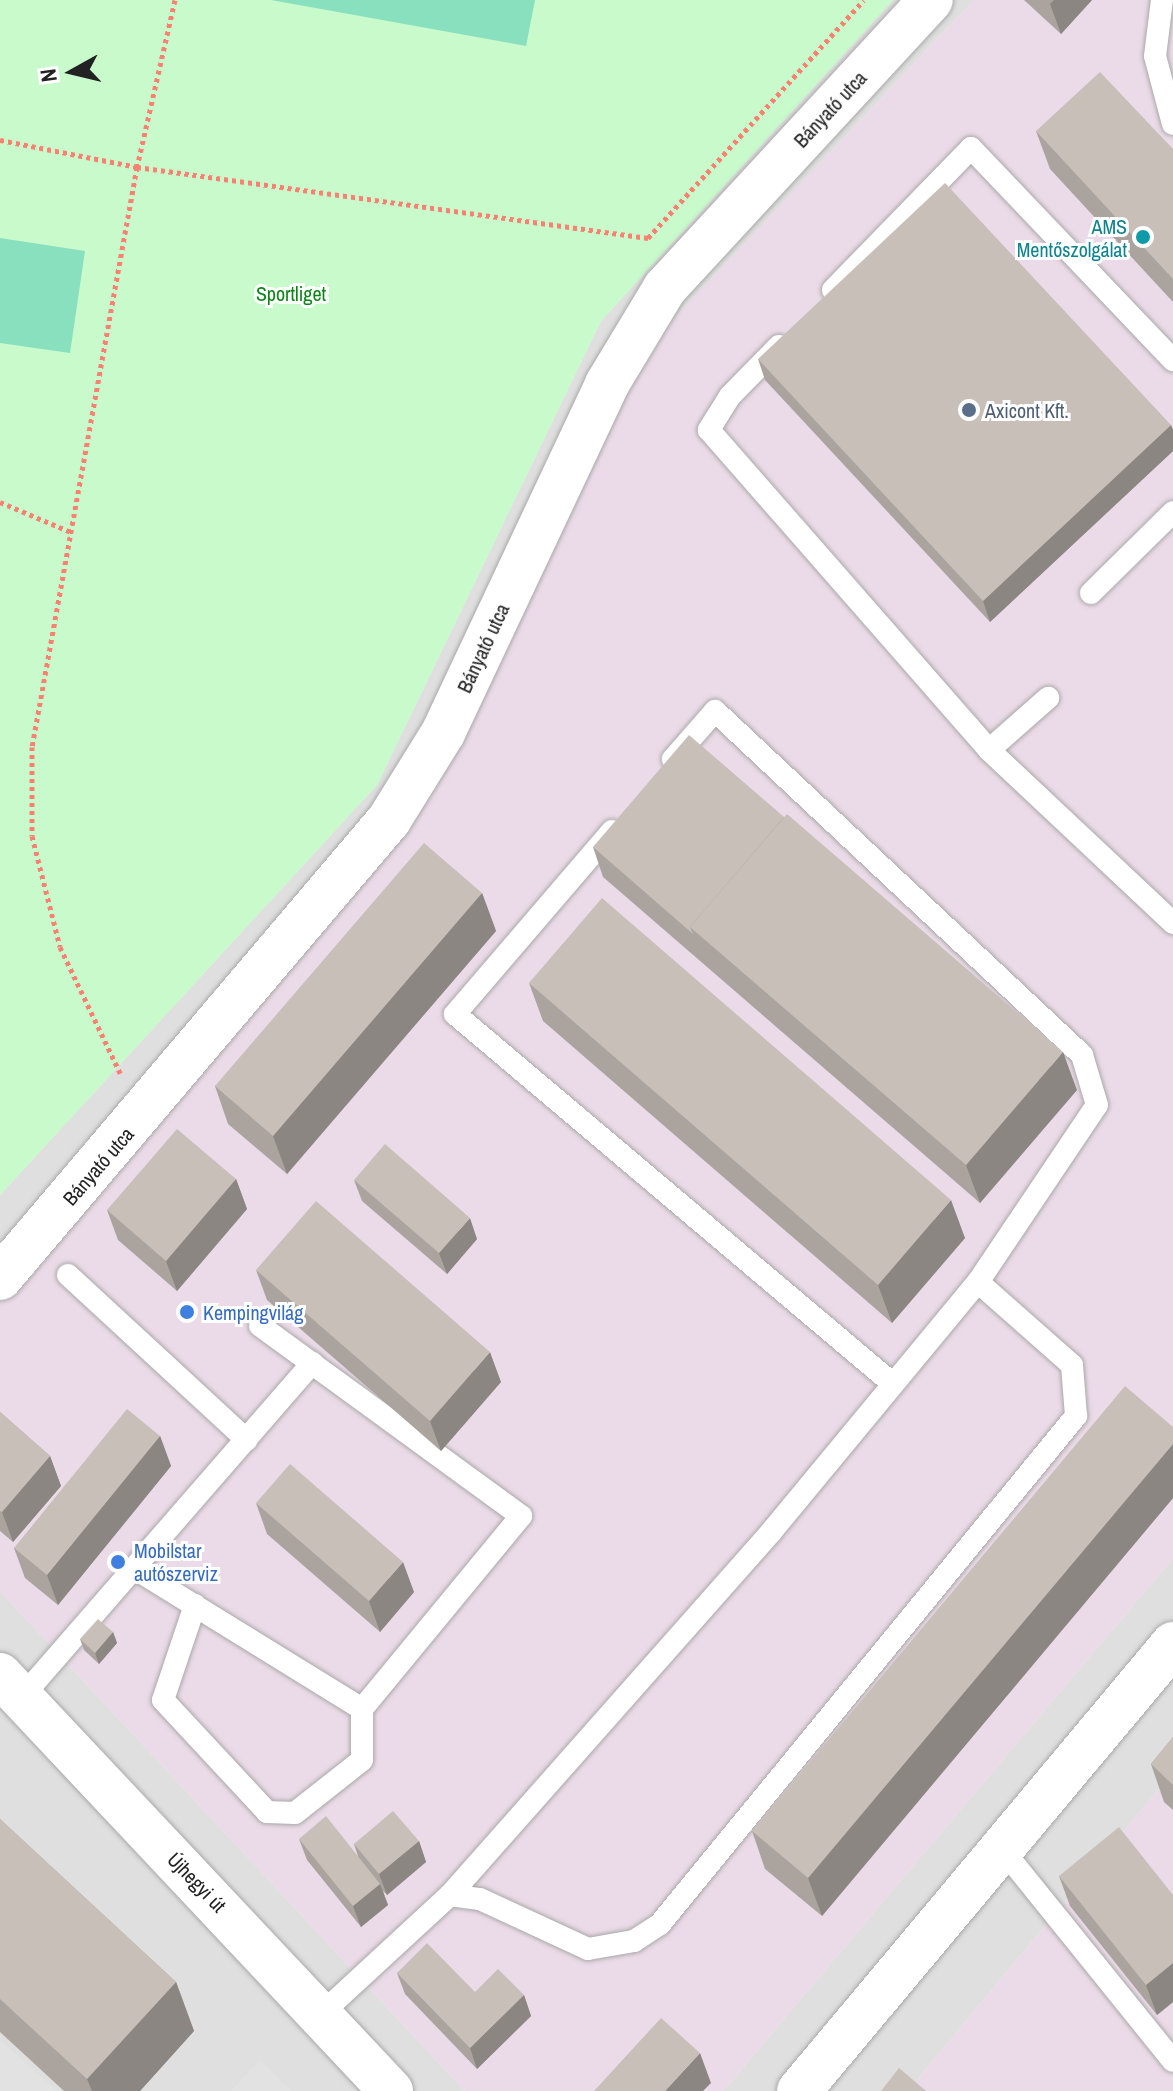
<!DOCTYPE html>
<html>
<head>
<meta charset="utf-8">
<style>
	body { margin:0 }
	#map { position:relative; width:1173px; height:2091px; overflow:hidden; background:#f2efe9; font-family:"Archivo Narrow",sans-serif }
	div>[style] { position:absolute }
	.residential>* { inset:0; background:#e0dfdf }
	.industrial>* { inset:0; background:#ebdbe8 }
	.park>* { inset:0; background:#c8facc }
	.pitch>* { inset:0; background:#88e0be }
	.parking>* { inset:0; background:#e2e2e2 }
	.path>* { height:5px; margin-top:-2.5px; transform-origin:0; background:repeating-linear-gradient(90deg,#fa8072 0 4px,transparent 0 8px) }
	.roads { filter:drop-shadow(0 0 2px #a9a9a9) drop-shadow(0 0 2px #a9a9a9) }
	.service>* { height:22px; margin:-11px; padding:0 11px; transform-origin:11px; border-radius:11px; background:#fff }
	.minor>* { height:44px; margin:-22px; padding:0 22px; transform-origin:22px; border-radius:22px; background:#fff }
	.tertiary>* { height:44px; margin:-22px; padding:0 22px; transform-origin:22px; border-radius:22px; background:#fff }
	.wall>* { inset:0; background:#aba49e }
	.shaded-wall>* { inset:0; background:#8b8681 }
	.building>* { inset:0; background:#c7bfb8 }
	.dots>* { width:22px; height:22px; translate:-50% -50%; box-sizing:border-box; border:4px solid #fff; border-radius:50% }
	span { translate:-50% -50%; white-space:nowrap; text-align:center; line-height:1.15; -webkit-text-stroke:6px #fff; paint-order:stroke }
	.street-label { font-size:20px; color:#222 }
	.culture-label { font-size:20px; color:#0d838f }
	.right { translate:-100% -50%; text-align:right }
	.park-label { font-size:20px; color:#0c8416 }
	.service-label { font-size:20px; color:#4e5e75 }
	.left { translate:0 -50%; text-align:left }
	.shop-label { font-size:20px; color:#366cbe }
	.north { position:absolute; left:32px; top:32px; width:80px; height:80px; -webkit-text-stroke:6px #fff; paint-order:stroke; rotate:262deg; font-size:22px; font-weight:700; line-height:32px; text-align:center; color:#222 }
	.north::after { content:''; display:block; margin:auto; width:28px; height:36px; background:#222; clip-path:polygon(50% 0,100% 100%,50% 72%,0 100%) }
</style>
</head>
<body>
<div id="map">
	<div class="residential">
		<i style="clip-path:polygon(893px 0,974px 0,651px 343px,404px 830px,0 1299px,0 1195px,377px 785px,601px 321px)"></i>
		<i style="clip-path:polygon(1173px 1558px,1173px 1772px,908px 2091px,723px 2091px)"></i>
		<i style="clip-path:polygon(0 1591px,465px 2091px,0 2091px)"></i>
	</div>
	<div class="industrial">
		<i style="clip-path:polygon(974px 0,1173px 0,1173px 1558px,723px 2091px,465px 2091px,0 1591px,0 1299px,404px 830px,651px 343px)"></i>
		<i style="clip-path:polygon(1173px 1772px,1173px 2091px,908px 2091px)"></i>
	</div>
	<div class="park">
		<i style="clip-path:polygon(0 0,893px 0,601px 321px,377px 785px,0 1195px)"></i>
	</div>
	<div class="pitch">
		<i style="clip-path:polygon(271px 0,535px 0,526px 46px)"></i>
		<i style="clip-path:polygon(0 238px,85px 251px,70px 353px,0 343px)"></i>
	</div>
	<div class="parking">
		<i style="clip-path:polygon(0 2040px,57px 2091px,0 2091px)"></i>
		<i style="clip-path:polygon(260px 2059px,291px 2091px,231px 2091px)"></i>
	</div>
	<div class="path">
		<i style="left:175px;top:0;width:171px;rotate:102.8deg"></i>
		<i style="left:137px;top:167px;width:516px;rotate:7.91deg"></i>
		<i style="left:648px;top:238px;width:321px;rotate:-47.8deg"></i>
		<i style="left:0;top:140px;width:140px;rotate:11.1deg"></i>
		<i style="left:137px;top:167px;width:589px;rotate:100.26deg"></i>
		<i style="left:32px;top:747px;width:89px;rotate:90deg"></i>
		<i style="left:32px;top:836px;width:114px;rotate:75.8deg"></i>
		<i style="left:60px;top:947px;width:140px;rotate:64.5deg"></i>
		<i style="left:0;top:502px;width:77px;rotate:22.9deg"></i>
	</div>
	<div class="roads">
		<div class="service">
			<i style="left:1162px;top:0;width:56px;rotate:97.1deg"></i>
			<i style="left:1155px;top:56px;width:70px;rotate:75.2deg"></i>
			<i style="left:833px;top:290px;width:198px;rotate:-45.8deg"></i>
			<i style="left:971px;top:148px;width:293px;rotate:46.4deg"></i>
			<i style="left:779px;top:346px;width:70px;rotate:134.4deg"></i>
			<i style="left:730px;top:396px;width:40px;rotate:122deg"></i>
			<i style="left:709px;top:430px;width:425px;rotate:48.8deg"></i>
			<i style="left:989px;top:750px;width:253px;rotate:43.2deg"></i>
			<i style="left:1091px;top:593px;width:115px;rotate:-44.6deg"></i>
			<i style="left:989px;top:750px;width:79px;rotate:-41.4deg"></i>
			<i style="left:612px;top:831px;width:241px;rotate:130.6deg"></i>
			<i style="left:455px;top:1014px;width:573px;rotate:40.19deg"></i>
			<i style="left:68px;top:1275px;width:243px;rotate:42.7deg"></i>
			<i style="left:137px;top:1570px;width:264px;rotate:31.7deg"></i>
			<i style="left:362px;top:1709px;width:250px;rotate:-50.5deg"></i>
			<i style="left:521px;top:1516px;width:323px;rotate:-143.9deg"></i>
			<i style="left:195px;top:1605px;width:100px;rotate:108.6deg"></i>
			<i style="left:163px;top:1700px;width:153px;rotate:47.1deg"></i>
			<i style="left:267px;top:1812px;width:28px;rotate:2deg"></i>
			<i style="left:295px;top:1813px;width:85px;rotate:-38.3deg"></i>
			<i style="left:362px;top:1760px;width:51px;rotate:-90deg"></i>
			<i style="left:21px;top:1698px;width:444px;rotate:-49deg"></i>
			<i style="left:1002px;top:1849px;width:272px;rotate:51.1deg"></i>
			<i style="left:450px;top:1895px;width:30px;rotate:8deg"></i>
			<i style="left:480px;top:1899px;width:119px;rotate:24.8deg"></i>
			<i style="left:588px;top:1949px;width:47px;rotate:-9.9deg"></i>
			<i style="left:634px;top:1941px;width:31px;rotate:-33deg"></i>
			<i style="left:660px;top:1924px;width:657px;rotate:-50.69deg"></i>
			<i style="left:1076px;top:1416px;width:51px;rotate:-94.5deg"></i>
			<i style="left:1072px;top:1365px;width:125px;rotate:-138.6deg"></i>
			<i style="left:321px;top:2014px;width:176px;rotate:-42.7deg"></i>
			<i style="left:450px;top:1895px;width:485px;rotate:-48.5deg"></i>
			<i style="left:771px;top:1532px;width:325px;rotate:-50.4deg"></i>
			<i style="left:978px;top:1282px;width:213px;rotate:-56.1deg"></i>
			<i style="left:1097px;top:1105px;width:52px;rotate:-106.7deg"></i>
			<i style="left:1082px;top:1055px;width:503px;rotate:-136.85deg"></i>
			<i style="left:715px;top:711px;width:64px;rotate:131.2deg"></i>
		</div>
		<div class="minor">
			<i style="left:0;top:1278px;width:601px;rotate:-49.66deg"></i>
			<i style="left:389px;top:820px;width:102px;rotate:-58.2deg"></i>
			<i style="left:443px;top:733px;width:386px;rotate:-64.8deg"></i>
			<i style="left:607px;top:384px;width:112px;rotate:-58.9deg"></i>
			<i style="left:665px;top:288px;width:392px;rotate:-47.3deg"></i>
			<i style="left:799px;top:2091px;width:583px;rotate:-50.08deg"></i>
		</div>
		<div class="tertiary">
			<i style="left:0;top:1675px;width:571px;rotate:46.77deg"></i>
		</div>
	</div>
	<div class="wall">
		<i style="clip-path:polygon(1024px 0,1092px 0,1061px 34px)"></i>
		<i style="clip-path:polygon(1036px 131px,1173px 149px,1173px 302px,1050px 169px)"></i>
		<i style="clip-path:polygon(758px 359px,1171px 425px,1173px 430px,1173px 451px,990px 622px,765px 380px)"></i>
		<i style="clip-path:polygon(784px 817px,1077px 1090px,980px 1203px,603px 877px,593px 847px)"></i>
		<i style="clip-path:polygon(482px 893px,496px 931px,287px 1174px,228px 1124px,215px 1086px)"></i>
		<i style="clip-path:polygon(529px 983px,965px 1238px,892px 1323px,543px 1021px)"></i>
		<i style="clip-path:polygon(236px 1179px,247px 1209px,177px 1291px,118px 1240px,107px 1210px)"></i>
		<i style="clip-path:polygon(354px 1180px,477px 1239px,447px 1274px,362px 1201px)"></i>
		<i style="clip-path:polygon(256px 1270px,501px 1382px,441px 1451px,267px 1300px)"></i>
		<i style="clip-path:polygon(0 1412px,50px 1456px,61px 1486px,13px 1542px,0 1531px)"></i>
		<i style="clip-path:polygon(1173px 1427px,1173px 1498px,822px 1916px,765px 1869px,752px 1831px)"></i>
		<i style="clip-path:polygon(160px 1436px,171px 1466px,58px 1605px,25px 1578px,14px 1548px)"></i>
		<i style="clip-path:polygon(256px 1503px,414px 1592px,380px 1632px,267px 1534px)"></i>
		<i style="clip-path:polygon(113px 1632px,117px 1643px,99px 1664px,84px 1650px,80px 1639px)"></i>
		<i style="clip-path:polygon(1173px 1737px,1173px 1810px,1164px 1802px,1151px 1764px)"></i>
		<i style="clip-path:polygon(0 1819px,176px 1982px,194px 2031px,140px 2091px,64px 2091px,0 2032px)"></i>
		<i style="clip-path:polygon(299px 1839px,358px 1856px,354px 1844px,419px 1841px,426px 1862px,387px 1895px,383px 1891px,388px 1905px,361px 1927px,307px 1860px)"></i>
		<i style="clip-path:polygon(1059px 1876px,1173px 1895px,1173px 2002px,1157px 2015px,1070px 1906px)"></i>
		<i style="clip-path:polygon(397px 1973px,475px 1992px,524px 1995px,531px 2016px,477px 2069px,405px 1994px)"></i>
	</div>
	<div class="shaded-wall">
		<i style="clip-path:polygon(1054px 0,1092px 0,1061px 34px,1050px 4px)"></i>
		<i style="clip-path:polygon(1171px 425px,1173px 430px,1173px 451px,990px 622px,983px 601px)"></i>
		<i style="clip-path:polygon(482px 893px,496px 931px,287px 1174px,273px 1136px)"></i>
		<i style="clip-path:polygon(1063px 1052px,1077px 1090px,980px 1203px,966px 1165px)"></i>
		<i style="clip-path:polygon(236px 1179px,247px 1209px,177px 1291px,166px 1261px)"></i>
		<i style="clip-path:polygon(951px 1200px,965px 1238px,892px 1323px,878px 1285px)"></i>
		<i style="clip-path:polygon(470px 1218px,477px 1239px,447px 1274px,439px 1253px)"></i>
		<i style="clip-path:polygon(490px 1352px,501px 1382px,441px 1451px,430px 1421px)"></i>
		<i style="clip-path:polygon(160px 1436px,171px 1466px,58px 1605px,47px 1575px)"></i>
		<i style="clip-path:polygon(1173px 1444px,1173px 1498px,822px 1916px,808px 1878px)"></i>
		<i style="clip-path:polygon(50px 1456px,61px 1486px,13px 1542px,2px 1512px)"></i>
		<i style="clip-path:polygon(403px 1562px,414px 1592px,380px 1632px,369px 1601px)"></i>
		<i style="clip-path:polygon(113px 1632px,117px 1643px,99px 1664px,95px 1653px)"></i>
		<i style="clip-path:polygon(419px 1841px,426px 1862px,387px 1895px,379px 1874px)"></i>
		<i style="clip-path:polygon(380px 1884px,388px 1905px,361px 1927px,353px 1906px)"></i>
		<i style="clip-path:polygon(1173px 1963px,1173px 2002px,1157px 2015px,1146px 1985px)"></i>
		<i style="clip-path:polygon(176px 1982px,194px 2031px,140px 2091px,92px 2091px,87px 2079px)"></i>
		<i style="clip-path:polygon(524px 1995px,531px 2016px,477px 2069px,470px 2048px)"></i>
		<i style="clip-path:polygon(700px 2053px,711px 2083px,703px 2091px,665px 2091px)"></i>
	</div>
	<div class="building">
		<i style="clip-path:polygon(1100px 72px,1173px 149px,1173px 279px,1036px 131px)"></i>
		<i style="clip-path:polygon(945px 183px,1171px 425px,983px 601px,758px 359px)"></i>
		<i style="clip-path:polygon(689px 735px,784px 817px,690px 927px,693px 934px,593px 847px)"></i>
		<i style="clip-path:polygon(787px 814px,1063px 1052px,966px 1165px,690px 927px)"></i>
		<i style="clip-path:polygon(424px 843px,482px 893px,273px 1136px,215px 1086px)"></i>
		<i style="clip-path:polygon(602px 898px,951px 1200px,878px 1285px,529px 983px)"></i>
		<i style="clip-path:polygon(177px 1129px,236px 1179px,166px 1261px,107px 1210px)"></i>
		<i style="clip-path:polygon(385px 1144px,470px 1218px,439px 1253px,354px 1180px)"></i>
		<i style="clip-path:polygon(316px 1201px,490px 1352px,430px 1421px,256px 1270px)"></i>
		<i style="clip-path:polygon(1125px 1386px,1173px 1427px,1173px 1444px,808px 1878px,752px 1831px)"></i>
		<i style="clip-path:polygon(127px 1409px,160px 1436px,47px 1575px,14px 1548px)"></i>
		<i style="clip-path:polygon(0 1412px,50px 1456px,2px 1512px,0 1511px)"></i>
		<i style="clip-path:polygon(290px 1464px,403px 1562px,369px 1601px,256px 1503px)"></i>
		<i style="clip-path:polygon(98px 1619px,113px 1632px,95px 1653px,80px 1639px)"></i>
		<i style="clip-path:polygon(1173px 1737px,1173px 1785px,1151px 1764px)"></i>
		<i style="clip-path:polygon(393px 1811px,419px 1841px,379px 1874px,354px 1844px)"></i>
		<i style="clip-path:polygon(326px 1816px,380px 1884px,353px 1906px,299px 1839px)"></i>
		<i style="clip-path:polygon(0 1819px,176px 1982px,87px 2079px,0 1999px)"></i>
		<i style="clip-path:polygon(1119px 1827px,1173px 1895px,1173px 1963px,1146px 1985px,1059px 1876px)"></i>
		<i style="clip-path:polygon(427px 1943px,475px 1992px,498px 1969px,524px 1995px,470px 2048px,397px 1973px)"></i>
		<i style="clip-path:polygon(661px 2018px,700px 2053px,665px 2091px,594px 2091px)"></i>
		<i style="clip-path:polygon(899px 2068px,926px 2091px,881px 2091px)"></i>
	</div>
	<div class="dots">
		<i style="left:1143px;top:237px;background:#0f9aa8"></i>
		<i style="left:969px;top:410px;background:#5c6f8a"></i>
		<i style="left:187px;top:1312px;background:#3f7fe0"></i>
		<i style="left:118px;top:1562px;background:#3f7fe0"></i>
	</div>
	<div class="street-label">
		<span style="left:830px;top:109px;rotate:-47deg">Bányató utca</span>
		<span style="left:483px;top:648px;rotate:-65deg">Bányató utca</span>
		<span style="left:98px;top:1166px;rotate:-49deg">Bányató utca</span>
		<span style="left:197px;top:1882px;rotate:46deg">Újhegyi út</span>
	</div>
	<div class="culture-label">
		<span class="right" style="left:1127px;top:238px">AMS<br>Mentőszolgálat</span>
	</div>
	<div class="park-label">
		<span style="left:291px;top:293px">Sportliget</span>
	</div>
	<div class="service-label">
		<span class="left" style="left:985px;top:410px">Axicont Kft.</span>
	</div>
	<div class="shop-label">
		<span class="left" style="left:203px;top:1312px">Kempingvilág</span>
		<span class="left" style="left:134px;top:1562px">Mobilstar<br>autószerviz</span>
	</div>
	<div class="north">N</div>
</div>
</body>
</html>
